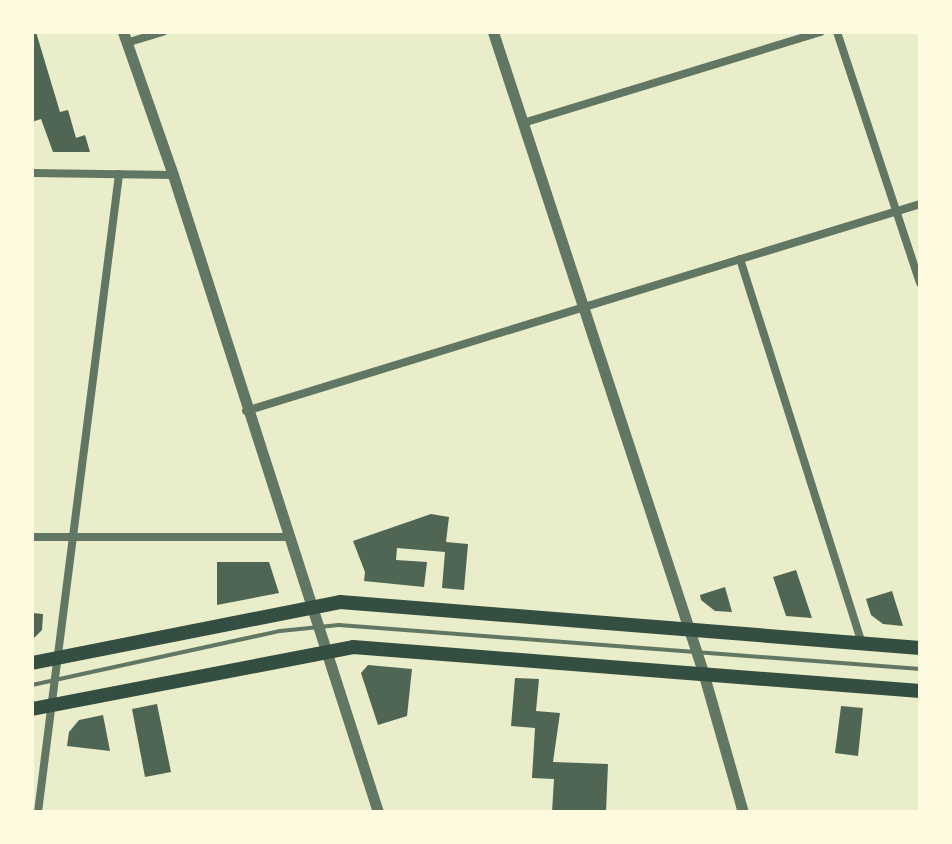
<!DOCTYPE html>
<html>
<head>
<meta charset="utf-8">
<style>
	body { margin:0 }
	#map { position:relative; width:952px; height:844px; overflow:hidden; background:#e9edc9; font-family:Quicksand,sans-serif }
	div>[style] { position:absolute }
	.building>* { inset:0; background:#4f6655 }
	.service>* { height:4px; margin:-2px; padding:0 2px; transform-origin:2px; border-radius:2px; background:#617663 }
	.minor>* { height:8px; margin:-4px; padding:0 4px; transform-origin:4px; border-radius:4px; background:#617663 }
	.tertiary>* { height:11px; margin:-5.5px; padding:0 5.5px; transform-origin:5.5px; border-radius:5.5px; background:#617663 }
	.primary>* { height:14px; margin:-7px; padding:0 7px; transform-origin:7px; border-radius:7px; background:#344e41 }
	span { translate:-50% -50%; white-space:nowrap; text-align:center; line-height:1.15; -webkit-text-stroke:6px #fefae0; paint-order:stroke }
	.frame { position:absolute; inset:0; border:34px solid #fefae0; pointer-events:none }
</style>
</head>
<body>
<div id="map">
	<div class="building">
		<i style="clip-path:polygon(32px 32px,36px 32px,60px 112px,68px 110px,76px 138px,85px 135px,90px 152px,53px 152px,41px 119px,32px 122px)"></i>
		<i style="clip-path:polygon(431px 514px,449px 517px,446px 542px,468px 544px,464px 590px,442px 588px,445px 552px,397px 548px,396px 560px,427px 562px,424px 587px,364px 581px,365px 572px,353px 541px)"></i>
		<i style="clip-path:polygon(217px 562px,269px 562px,279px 593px,217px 605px)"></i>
		<i style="clip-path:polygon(796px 570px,812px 618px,786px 616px,773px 577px)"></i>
		<i style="clip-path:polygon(725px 587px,732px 612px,715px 611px,701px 600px,700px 595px)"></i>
		<i style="clip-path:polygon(892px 591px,903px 626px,883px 624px,871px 615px,866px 599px)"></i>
		<i style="clip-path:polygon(32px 613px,43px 614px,42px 630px,32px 640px)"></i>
		<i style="clip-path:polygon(368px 665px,412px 669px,407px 716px,378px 725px,361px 673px)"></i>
		<i style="clip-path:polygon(515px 678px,539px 679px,536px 711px,560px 713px,553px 762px,608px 764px,606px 812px,552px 812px,554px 779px,532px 778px,535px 728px,511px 726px)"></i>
		<i style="clip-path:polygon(157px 704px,171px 772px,145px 777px,132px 709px)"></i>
		<i style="clip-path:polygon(841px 706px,863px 708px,858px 756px,835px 753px)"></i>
		<i style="clip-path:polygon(103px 715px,110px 751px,67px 746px,69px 732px,79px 720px)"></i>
	</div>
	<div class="service">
		<i style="left:32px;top:685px;width:254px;rotate:-12.3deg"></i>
		<i style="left:280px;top:631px;width:59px;rotate:-5.8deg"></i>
		<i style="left:339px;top:625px;width:583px;rotate:4.33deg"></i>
	</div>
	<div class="minor">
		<i style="left:837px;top:32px;width:264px;rotate:71.7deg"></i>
		<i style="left:126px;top:43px;width:39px;rotate:-17deg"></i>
		<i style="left:523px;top:123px;width:312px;rotate:-17deg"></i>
		<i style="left:32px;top:173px;width:141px;rotate:0.8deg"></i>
		<i style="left:740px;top:259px;width:403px;rotate:72.4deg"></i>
		<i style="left:246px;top:411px;width:705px;rotate:-17.07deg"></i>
		<i style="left:32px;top:537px;width:258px"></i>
		<i style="left:38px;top:812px;width:643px;rotate:-82.76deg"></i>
	</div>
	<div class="tertiary">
		<i style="left:123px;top:32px;width:151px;rotate:70.7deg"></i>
		<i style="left:173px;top:175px;width:669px;rotate:72.16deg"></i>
		<i style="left:493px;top:32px;width:674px;rotate:71.83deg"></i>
		<i style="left:703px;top:672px;width:146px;rotate:74.1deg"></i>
	</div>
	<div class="primary">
		<i style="left:32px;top:663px;width:314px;rotate:-11.2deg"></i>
		<i style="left:340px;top:602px;width:582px;rotate:4.53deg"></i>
		<i style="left:32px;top:709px;width:327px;rotate:-10.9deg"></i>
		<i style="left:353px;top:647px;width:569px;rotate:4.44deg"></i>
	</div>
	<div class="frame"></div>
</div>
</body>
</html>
